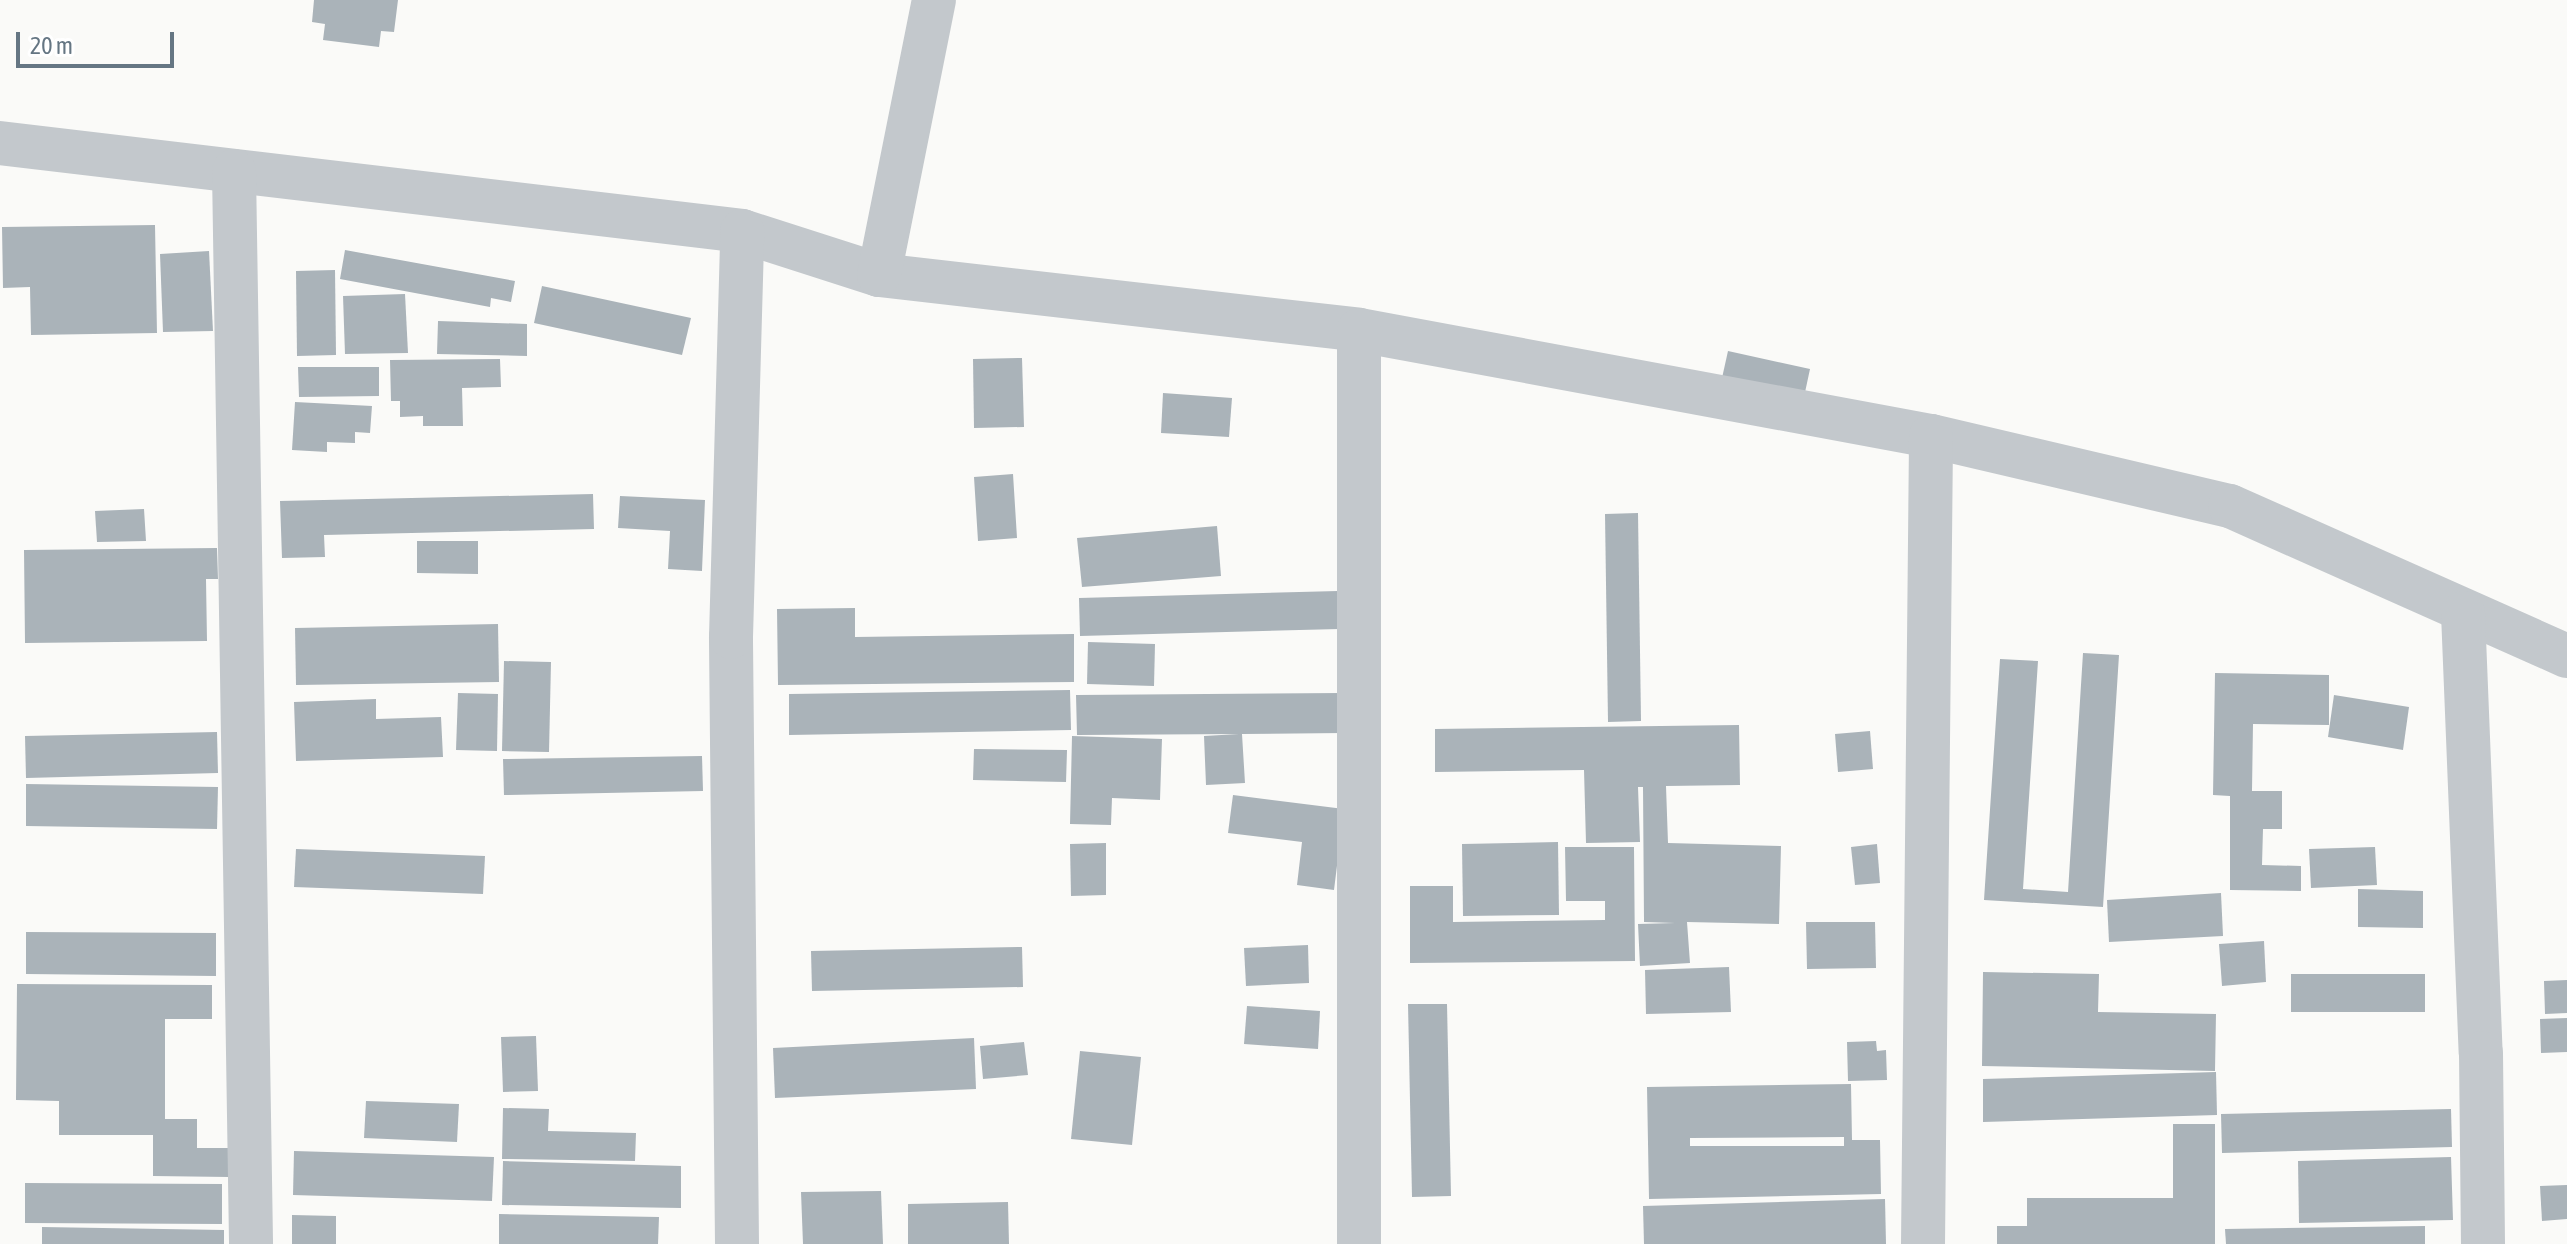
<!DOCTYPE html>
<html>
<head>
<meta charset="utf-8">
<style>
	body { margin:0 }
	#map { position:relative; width:2567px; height:1244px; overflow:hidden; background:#fafaf8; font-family:"Asap Condensed",sans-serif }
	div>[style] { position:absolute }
	.building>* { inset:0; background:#aab3b9 }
	.minor>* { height:44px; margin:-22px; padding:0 22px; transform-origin:22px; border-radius:22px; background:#c3c8cc }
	span { translate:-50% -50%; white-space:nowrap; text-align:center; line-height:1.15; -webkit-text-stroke:8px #fff; paint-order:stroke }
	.scale { position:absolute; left:16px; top:32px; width:158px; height:36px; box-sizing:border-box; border:4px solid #657683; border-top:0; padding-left:10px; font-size:24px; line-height:28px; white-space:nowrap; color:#657683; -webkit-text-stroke:6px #fff; paint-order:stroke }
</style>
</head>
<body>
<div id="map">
	<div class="building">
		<i style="clip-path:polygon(314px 0,398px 0,394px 32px,381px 31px,379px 47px,323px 40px,325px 24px,312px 22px)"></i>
		<i style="clip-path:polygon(155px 225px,157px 333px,31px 335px,30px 287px,3px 288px,2px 227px)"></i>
		<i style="clip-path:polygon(345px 250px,515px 281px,511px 302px,491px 298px,490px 307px,340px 279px)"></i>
		<i style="clip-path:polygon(209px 251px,213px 331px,163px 332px,160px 254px)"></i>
		<i style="clip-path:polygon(335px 270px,336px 355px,297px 356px,296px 271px)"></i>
		<i style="clip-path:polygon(542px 286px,691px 318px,682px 355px,534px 323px)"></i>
		<i style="clip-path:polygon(405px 294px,408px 353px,345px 354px,343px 296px)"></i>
		<i style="clip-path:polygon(438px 321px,527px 324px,527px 356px,437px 354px)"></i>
		<i style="clip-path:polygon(1728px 351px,1810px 369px,1804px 397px,1722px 378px)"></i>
		<i style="clip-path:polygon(1022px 358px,1024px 427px,974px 428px,973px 359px)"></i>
		<i style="clip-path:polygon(500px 359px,501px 387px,462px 388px,463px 426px,423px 426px,423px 416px,400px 417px,400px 401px,391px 401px,390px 360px)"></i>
		<i style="clip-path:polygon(298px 367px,379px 367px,379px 396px,299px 397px)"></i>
		<i style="clip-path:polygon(1163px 393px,1232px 398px,1229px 437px,1161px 433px)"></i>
		<i style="clip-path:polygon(295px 402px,372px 406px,370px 433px,355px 432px,355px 443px,327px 442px,327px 452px,292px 450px)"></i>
		<i style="clip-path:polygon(1013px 474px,1017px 538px,978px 541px,974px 477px)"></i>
		<i style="clip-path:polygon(593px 494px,594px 529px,324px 535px,325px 557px,282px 558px,280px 501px)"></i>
		<i style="clip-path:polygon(620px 496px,705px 500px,702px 571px,668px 569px,670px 531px,618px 528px)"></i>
		<i style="clip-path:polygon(144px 509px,146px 541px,97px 542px,95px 511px)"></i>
		<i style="clip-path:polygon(1638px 513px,1641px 721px,1608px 722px,1605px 514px)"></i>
		<i style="clip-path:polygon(1217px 526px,1221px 576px,1082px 587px,1077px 538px)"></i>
		<i style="clip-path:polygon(417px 541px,478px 541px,478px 574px,417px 573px)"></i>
		<i style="clip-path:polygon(217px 548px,218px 579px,206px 579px,207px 641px,25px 643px,24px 550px)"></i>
		<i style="clip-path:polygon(1338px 591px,1339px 629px,1080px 636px,1079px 598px)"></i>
		<i style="clip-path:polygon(855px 608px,855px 637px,1074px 634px,1074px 682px,778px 685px,777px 609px)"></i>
		<i style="clip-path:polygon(498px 624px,499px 682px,296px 685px,295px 628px)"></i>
		<i style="clip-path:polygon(1088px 642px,1155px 644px,1154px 686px,1087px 684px)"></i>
		<i style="clip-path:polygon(2083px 653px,2119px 655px,2103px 907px,1984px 900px,2000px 659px,2038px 661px,2023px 889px,2068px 892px)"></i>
		<i style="clip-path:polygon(504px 661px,551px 662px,549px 752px,502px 751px)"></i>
		<i style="clip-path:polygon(2215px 673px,2329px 675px,2329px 725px,2253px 724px,2252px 791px,2282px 791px,2282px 829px,2263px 829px,2262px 865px,2301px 866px,2301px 891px,2230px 890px,2230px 796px,2213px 795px)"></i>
		<i style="clip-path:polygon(1070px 690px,1071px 730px,789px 735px,789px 694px)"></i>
		<i style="clip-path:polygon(458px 693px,498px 694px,497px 751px,456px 750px)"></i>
		<i style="clip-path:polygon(1342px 693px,1343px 733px,1242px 734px,1245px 783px,1206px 785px,1204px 736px,1239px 734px,1077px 735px,1076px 695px)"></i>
		<i style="clip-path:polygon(2334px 695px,2409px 707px,2403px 750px,2328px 737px)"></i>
		<i style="clip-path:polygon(376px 699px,376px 719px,441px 717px,443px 757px,296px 761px,294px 702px)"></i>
		<i style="clip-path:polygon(1739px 725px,1740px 785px,1666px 786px,1668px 843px,1781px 846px,1779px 924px,1687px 922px,1690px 963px,1640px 966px,1638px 924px,1675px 923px,1644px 922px,1643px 787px,1638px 787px,1640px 842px,1586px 843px,1584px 770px,1435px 772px,1435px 729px)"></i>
		<i style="clip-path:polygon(1870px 731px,1873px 769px,1838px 772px,1835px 734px)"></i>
		<i style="clip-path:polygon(217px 732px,218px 773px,26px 778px,25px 736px)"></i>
		<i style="clip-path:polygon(1072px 736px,1162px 739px,1160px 800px,1112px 798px,1111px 825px,1070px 824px)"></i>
		<i style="clip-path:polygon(974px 749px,1067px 750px,1066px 782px,973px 780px)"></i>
		<i style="clip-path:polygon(702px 756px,703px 791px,504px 795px,503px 759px)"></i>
		<i style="clip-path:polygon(26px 784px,218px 787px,217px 829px,26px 826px)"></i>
		<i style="clip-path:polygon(1233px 795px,1344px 809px,1334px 890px,1297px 885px,1302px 842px,1228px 833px)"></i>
		<i style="clip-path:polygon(1558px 842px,1559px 915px,1463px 916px,1462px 844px)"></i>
		<i style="clip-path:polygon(1106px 843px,1106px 895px,1071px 896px,1070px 844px)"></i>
		<i style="clip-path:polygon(1877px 844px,1880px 883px,1855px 885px,1851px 847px)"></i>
		<i style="clip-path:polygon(1565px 847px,1634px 847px,1635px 961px,1410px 963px,1410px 886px,1453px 886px,1453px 922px,1605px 920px,1605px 901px,1566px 901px)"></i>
		<i style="clip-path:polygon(2375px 847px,2377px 885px,2311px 888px,2309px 849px)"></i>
		<i style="clip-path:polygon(296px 849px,485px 856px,483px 894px,294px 887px)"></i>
		<i style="clip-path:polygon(2358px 889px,2423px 891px,2423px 928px,2358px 927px)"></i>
		<i style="clip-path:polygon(2221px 893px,2223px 936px,2109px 942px,2107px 900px)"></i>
		<i style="clip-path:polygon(1806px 922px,1875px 922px,1876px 968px,1807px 969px)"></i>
		<i style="clip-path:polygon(26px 932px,216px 933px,216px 976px,26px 974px)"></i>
		<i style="clip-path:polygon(2264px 941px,2266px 982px,2222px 986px,2219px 944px)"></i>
		<i style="clip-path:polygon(1308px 945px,1309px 983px,1246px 986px,1244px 948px)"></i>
		<i style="clip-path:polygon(1022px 947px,1023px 987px,812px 991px,811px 951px)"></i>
		<i style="clip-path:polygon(1729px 967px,1731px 1012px,1646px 1014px,1645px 970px)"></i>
		<i style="clip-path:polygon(1983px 972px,2099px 974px,2098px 1012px,2216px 1014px,2215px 1071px,1982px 1066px)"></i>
		<i style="clip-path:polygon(2291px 974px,2425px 974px,2425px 1012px,2291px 1012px)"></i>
		<i style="clip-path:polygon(2567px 980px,2567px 1013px,2545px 1014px,2544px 981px)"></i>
		<i style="clip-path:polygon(17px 984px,212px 985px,212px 1019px,165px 1019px,165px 1119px,197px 1119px,197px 1148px,229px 1148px,229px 1177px,153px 1176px,153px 1135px,59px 1135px,59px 1101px,16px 1100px)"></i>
		<i style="clip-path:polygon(1408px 1004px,1447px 1004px,1451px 1196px,1412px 1197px)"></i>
		<i style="clip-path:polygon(1247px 1006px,1320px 1011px,1318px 1049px,1244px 1044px)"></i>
		<i style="clip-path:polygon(2567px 1018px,2567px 1052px,2541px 1053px,2540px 1019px)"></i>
		<i style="clip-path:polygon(536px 1036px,538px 1091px,503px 1092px,501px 1037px)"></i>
		<i style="clip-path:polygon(974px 1038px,976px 1089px,775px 1098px,773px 1048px)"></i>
		<i style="clip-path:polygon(1876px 1041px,1877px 1051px,1886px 1050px,1887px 1080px,1848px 1081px,1847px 1042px)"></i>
		<i style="clip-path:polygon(1024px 1042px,1028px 1075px,983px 1079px,980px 1046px)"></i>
		<i style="clip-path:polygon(1080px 1051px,1141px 1057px,1132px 1145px,1071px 1139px)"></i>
		<i style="clip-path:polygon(2216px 1072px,2217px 1115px,1983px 1122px,1983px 1079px)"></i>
		<i style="clip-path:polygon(evenodd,1851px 1084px,1852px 1140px,1880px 1140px,1881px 1194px,1649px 1199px,1647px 1087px,1851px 1084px,1844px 1137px,1844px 1146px,1690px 1146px,1690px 1138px,1844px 1137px)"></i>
		<i style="clip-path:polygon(366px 1101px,459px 1104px,457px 1142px,364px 1138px)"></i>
		<i style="clip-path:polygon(503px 1108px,549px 1109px,548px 1131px,636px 1133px,635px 1161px,502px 1159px)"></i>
		<i style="clip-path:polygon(2451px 1109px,2452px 1147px,2222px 1153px,2221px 1114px)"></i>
		<i style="clip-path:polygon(2173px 1124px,2215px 1124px,2215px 1244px,1997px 1244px,1997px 1226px,2027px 1226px,2027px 1198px,2173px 1198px)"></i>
		<i style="clip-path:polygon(294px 1151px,494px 1157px,492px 1201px,293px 1195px)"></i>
		<i style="clip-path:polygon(2451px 1157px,2453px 1220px,2299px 1223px,2298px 1161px)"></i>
		<i style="clip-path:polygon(503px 1161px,681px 1166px,681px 1208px,502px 1205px)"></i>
		<i style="clip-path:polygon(25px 1183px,222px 1184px,222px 1224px,25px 1223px)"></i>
		<i style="clip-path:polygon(2567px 1185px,2567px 1219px,2542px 1221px,2540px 1186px)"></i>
		<i style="clip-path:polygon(881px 1191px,883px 1244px,803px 1244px,801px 1192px)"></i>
		<i style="clip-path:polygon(1885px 1199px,1886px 1244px,1644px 1244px,1643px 1206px)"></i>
		<i style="clip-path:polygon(1008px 1202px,1009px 1244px,908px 1244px,908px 1204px)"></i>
		<i style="clip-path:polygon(499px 1214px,659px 1217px,658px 1244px,499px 1244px)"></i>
		<i style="clip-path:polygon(292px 1215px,336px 1216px,336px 1244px,292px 1244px)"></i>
		<i style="clip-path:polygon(2425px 1226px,2425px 1244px,2226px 1244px,2225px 1229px)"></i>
		<i style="clip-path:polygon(42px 1227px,224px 1230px,224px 1244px,42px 1244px)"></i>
	</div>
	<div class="minor">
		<i style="left:0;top:143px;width:747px;rotate:6.76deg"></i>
		<i style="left:742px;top:231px;width:144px;rotate:17.8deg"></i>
		<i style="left:879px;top:275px;width:483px;rotate:6.5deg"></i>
		<i style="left:1359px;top:330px;width:582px;rotate:10.5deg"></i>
		<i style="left:1931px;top:436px;width:307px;rotate:13.2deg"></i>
		<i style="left:2230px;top:506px;width:369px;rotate:24deg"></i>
		<i style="left:234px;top:171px;width:1073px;rotate:89.09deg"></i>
		<i style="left:879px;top:275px;width:280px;rotate:-78.7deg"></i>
		<i style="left:1359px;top:330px;width:914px;rotate:90deg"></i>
		<i style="left:2463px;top:613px;width:440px;rotate:87.7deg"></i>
		<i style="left:2481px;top:1053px;width:191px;rotate:89.4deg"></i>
		<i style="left:737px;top:1244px;width:607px;rotate:-90.57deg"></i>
		<i style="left:731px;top:637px;width:406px;rotate:-88.4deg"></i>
		<i style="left:1923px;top:1244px;width:808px;rotate:-89.43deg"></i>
	</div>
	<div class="scale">20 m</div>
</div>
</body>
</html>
